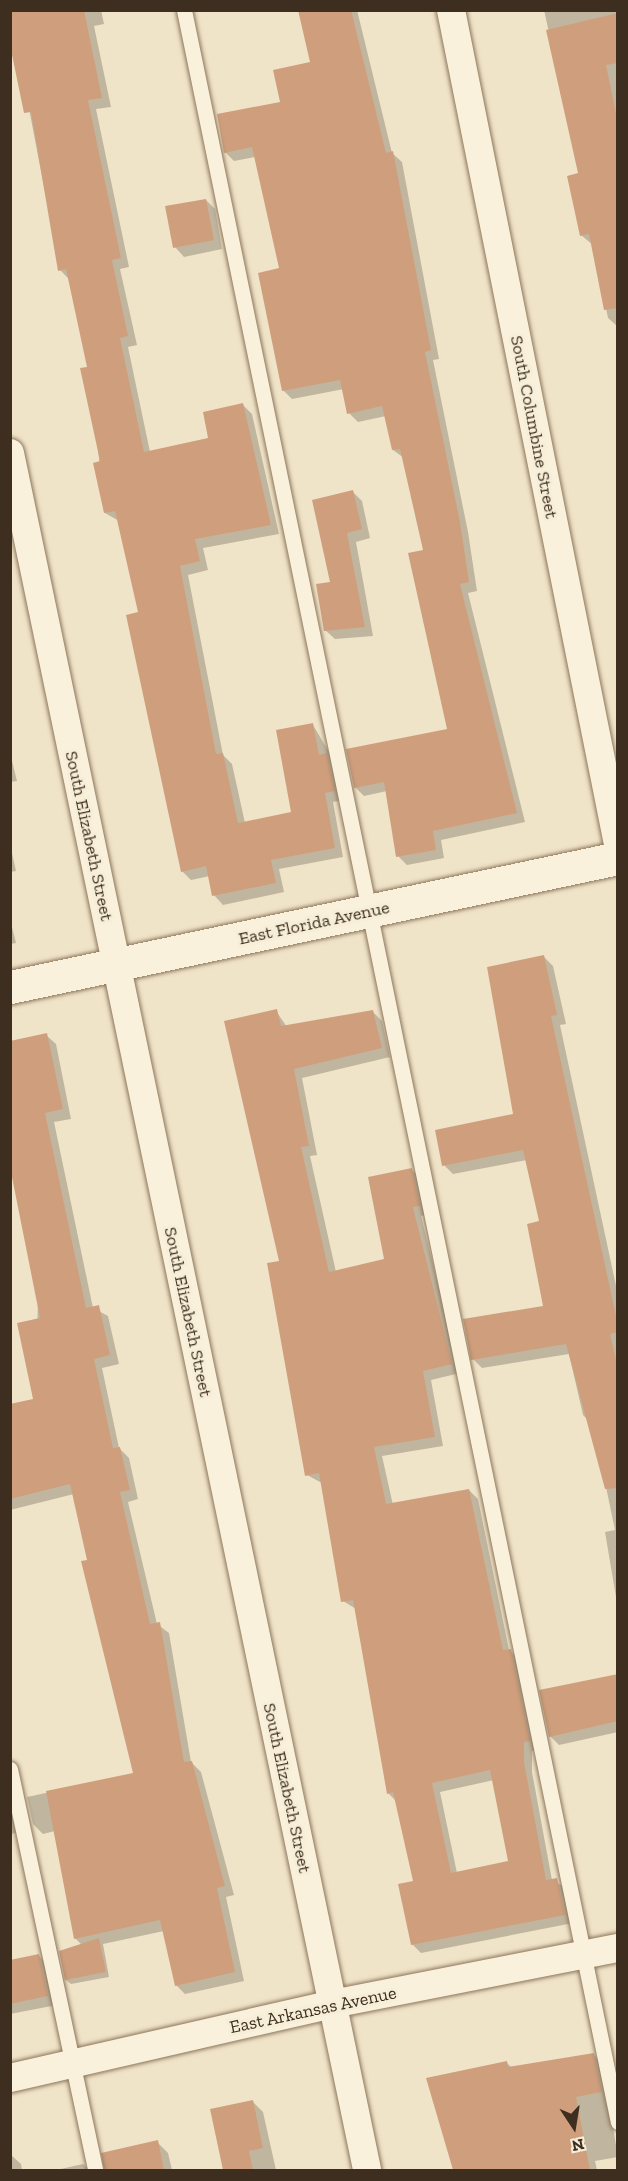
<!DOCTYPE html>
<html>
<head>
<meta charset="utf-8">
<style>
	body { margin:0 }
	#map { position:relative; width:628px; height:2181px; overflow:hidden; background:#f0e4c8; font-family:"Zilla Slab",serif }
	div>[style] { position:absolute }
	.shadow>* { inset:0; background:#0003 }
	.building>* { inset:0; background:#cf9f7d }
	.roads { filter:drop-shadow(0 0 2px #8d765c) drop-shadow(0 0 2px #8d765c) }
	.lane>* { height:15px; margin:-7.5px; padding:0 7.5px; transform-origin:7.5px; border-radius:7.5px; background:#faf1dc }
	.street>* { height:28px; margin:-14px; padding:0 14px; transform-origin:14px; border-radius:14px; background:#faf1dc }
	.secondary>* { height:33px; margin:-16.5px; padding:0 16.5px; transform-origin:16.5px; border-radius:16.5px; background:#faf1dc }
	span { translate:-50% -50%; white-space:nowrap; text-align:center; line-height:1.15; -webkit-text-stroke:6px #f7eed8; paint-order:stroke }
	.street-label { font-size:18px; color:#3d2e20 }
	.frame { position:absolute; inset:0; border:12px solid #3d2e20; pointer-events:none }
	.north { position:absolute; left:544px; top:2097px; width:60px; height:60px; -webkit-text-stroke:4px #f7eed8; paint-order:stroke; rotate:168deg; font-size:16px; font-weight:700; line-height:24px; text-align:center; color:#3d2e20 }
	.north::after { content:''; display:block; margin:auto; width:21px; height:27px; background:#3d2e20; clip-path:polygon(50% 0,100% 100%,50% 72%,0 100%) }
</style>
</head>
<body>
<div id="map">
	<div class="shadow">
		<i style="clip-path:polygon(10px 10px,101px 10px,104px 24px,94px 26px,111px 107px,96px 109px,129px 267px,120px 269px,137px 345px,128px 347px,150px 452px,210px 439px,243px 405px,252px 414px,279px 534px,203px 548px,208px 570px,188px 575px,223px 755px,232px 764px,245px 823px,293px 813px,313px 725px,336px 764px,343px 800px,333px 802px,343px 857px,279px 869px,284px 892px,223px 905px,214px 895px,210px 876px,191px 880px,182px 871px,140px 613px,119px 521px,105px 513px,89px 368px,69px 279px,60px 270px)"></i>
		<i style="clip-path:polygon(301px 10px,357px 10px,392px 153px,402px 162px,439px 359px,433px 360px,468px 532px,477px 591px,468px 593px,525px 822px,441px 840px,444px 858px,407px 865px,398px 856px,387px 791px,364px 796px,355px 787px,449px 731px,424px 551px,404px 458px,393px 450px,386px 416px,358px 422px,349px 413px,344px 389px,292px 399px,283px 390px,281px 269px,255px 157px,234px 161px,225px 152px,282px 103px,311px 63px)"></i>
		<i style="clip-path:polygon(544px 10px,618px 10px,618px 327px,608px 318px,593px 245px,581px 235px,580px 174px)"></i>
		<i style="clip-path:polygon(206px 200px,215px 209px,222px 249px,184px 257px,175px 247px)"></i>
		<i style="clip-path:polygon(353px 492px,362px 501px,370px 538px,356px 542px,373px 636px,335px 639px,325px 630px)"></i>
		<i style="clip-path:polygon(10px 753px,17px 781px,10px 782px)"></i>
		<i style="clip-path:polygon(10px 844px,16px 871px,10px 872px)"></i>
		<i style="clip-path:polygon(10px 919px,16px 943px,10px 944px)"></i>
		<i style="clip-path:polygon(544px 957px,553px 966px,566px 1024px,560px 1025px,618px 1295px,618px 1609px,605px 1532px,615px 1530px,593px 1425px,583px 1415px,569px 1354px,482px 1368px,473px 1359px,545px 1307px,540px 1222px,527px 1160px,453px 1174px,444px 1165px,515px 1116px)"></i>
		<i style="clip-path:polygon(evenodd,276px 1011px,287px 1027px,372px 1011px,382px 1021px,390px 1057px,302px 1078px,317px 1155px,310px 1156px,336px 1272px,386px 1260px,412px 1170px,421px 1179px,428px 1215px,421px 1216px,460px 1373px,431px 1380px,443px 1446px,382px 1456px,393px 1505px,469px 1490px,478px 1499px,509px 1650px,519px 1659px,538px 1750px,532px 1751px,532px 1772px,552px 1880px,566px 1888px,573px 1923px,421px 1953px,412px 1944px,414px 1882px,396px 1801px,388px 1793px,356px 1609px,343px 1601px,322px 1483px,307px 1475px,281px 1262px,276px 1011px,494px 1780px,509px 1862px,457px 1873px,440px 1792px,494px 1780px)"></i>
		<i style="clip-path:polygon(46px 1035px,56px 1044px,71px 1119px,54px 1122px,93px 1308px,108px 1316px,119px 1364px,102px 1368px,119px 1448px,129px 1458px,138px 1499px,128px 1502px,157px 1624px,169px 1633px,191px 1762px,201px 1772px,234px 1895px,226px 1897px,244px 1981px,185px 1994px,176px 1985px,164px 1931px,103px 1944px,109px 1977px,71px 1984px,66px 1980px,82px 1945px,75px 1938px,55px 1831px,43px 1834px,33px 1824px,27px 1797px,135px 1774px,74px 1494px,10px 1510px,10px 1405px,35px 1400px)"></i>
		<i style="clip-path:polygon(618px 1675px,618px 1732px,559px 1745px,550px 1736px)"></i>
		<i style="clip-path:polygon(10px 1805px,16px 1833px,10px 1834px)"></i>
		<i style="clip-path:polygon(39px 1956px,48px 1965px,57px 2005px,10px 2014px,10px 1962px)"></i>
		<i style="clip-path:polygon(593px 2054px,602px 2063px,618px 2157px,595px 2161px,597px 2170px,455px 2170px,428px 2079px,506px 2062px,512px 2068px)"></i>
		<i style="clip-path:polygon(253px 2102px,263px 2112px,276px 2170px,224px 2170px,212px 2110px)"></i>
		<i style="clip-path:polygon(157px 2142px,168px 2153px,172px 2170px,106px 2170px,104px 2158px)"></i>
		<i style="clip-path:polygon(10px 2154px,21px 2164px,22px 2170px,10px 2170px)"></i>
		<i style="clip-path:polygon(83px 2164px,89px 2170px,56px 2170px)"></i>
	</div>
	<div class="building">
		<i style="clip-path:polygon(10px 10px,84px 10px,102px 98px,88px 100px,121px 258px,112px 260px,128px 336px,120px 338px,144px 452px,208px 438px,203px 412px,243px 403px,271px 525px,195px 539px,200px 561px,180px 566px,216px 754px,223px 753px,238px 823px,291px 812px,276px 730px,313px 723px,319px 755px,327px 753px,335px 791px,325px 793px,335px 848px,271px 860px,276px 883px,212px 896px,206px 866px,181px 872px,126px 615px,138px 612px,115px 511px,104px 513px,93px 463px,100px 461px,80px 368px,87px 367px,66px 269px,58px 271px,31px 112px,24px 113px,10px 45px)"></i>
		<i style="clip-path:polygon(298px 10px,351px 10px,386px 153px,393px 151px,431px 350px,425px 352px,460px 522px,469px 582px,460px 584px,517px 813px,433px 831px,436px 850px,396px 857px,384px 782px,354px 788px,346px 749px,447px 729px,408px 553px,423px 550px,400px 449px,392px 450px,382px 406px,347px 414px,340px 380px,282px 391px,258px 273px,279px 268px,252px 147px,224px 153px,217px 114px,280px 102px,273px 70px,310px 62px)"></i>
		<i style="clip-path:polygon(618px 13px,618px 63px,606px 65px,618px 123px,618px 308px,604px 310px,589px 234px,580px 236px,567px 176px,578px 173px,546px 30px)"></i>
		<i style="clip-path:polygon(206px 199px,214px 240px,173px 248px,165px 206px)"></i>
		<i style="clip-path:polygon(353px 490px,362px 529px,347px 533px,365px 627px,324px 631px,316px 584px,330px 582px,312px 500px)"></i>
		<i style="clip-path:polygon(544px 955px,557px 1015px,551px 1016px,618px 1325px,618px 1332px,610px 1334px,618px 1369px,618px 1488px,605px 1489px,566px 1344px,471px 1360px,463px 1319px,543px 1306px,527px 1224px,539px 1221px,523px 1150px,442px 1166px,435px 1130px,513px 1114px,487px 967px)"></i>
		<i style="clip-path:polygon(evenodd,277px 1009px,281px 1026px,373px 1010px,382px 1048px,294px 1069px,309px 1146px,301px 1147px,329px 1272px,384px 1259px,368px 1177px,412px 1168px,420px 1206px,413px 1207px,452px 1364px,423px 1371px,435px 1437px,374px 1447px,386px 1504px,469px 1489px,503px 1650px,511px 1649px,530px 1741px,524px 1742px,524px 1762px,546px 1880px,557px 1878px,565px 1915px,411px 1945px,398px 1884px,413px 1881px,393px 1792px,387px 1794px,353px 1600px,341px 1602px,319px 1473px,305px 1476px,267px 1263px,279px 1261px,224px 1021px,277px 1009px,490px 1770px,508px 1861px,451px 1873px,432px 1783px,490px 1770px)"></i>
		<i style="clip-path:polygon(47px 1033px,63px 1109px,45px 1113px,86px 1308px,99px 1305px,110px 1355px,94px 1359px,113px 1448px,120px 1447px,130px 1490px,120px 1492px,150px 1624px,160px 1622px,184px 1762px,192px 1761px,225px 1886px,217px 1888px,235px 1972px,175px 1986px,160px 1920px,74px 1939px,46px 1791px,133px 1773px,81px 1561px,87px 1560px,70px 1484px,10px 1499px,10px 1404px,33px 1399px,17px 1323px,40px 1318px,10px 1167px,10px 1041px)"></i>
		<i style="clip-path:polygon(618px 1674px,618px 1721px,549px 1737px,539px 1690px)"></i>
		<i style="clip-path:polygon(99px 1938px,106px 1972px,65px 1980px,59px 1951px)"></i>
		<i style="clip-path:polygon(39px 1954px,48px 1996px,10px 2004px,10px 1960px)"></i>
		<i style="clip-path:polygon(594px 2053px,602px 2092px,576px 2097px,590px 2170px,453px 2170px,426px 2078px,507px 2061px,508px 2067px)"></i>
		<i style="clip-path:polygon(253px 2100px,263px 2148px,249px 2151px,253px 2170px,223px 2170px,210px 2109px)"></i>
		<i style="clip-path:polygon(158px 2140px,164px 2170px,104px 2170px,101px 2153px)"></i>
	</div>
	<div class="roads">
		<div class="lane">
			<i style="left:184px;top:10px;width:2156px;rotate:78.39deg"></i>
			<i style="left:10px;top:1769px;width:410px;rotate:78deg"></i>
		</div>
		<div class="street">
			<i style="left:451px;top:10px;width:851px;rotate:78.68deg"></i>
			<i style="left:10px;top:453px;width:1754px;rotate:78.25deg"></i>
			<i style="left:10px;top:2078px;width:330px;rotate:-12.9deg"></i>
			<i style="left:332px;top:2004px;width:291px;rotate:-11.1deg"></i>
		</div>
		<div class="secondary">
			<i style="left:10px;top:987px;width:622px;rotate:-11.98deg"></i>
		</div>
	</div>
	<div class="street-label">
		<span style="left:534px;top:427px;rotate:79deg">South Columbine Street</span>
		<span style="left:89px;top:836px;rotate:78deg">South Elizabeth Street</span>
		<span style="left:314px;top:923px;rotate:-12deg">East Florida Avenue</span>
		<span style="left:188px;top:1312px;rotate:78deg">South Elizabeth Street</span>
		<span style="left:287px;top:1788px;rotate:78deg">South Elizabeth Street</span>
		<span style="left:313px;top:2010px;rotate:-12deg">East Arkansas Avenue</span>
	</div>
	<div class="frame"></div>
	<div class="north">N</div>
</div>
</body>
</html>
